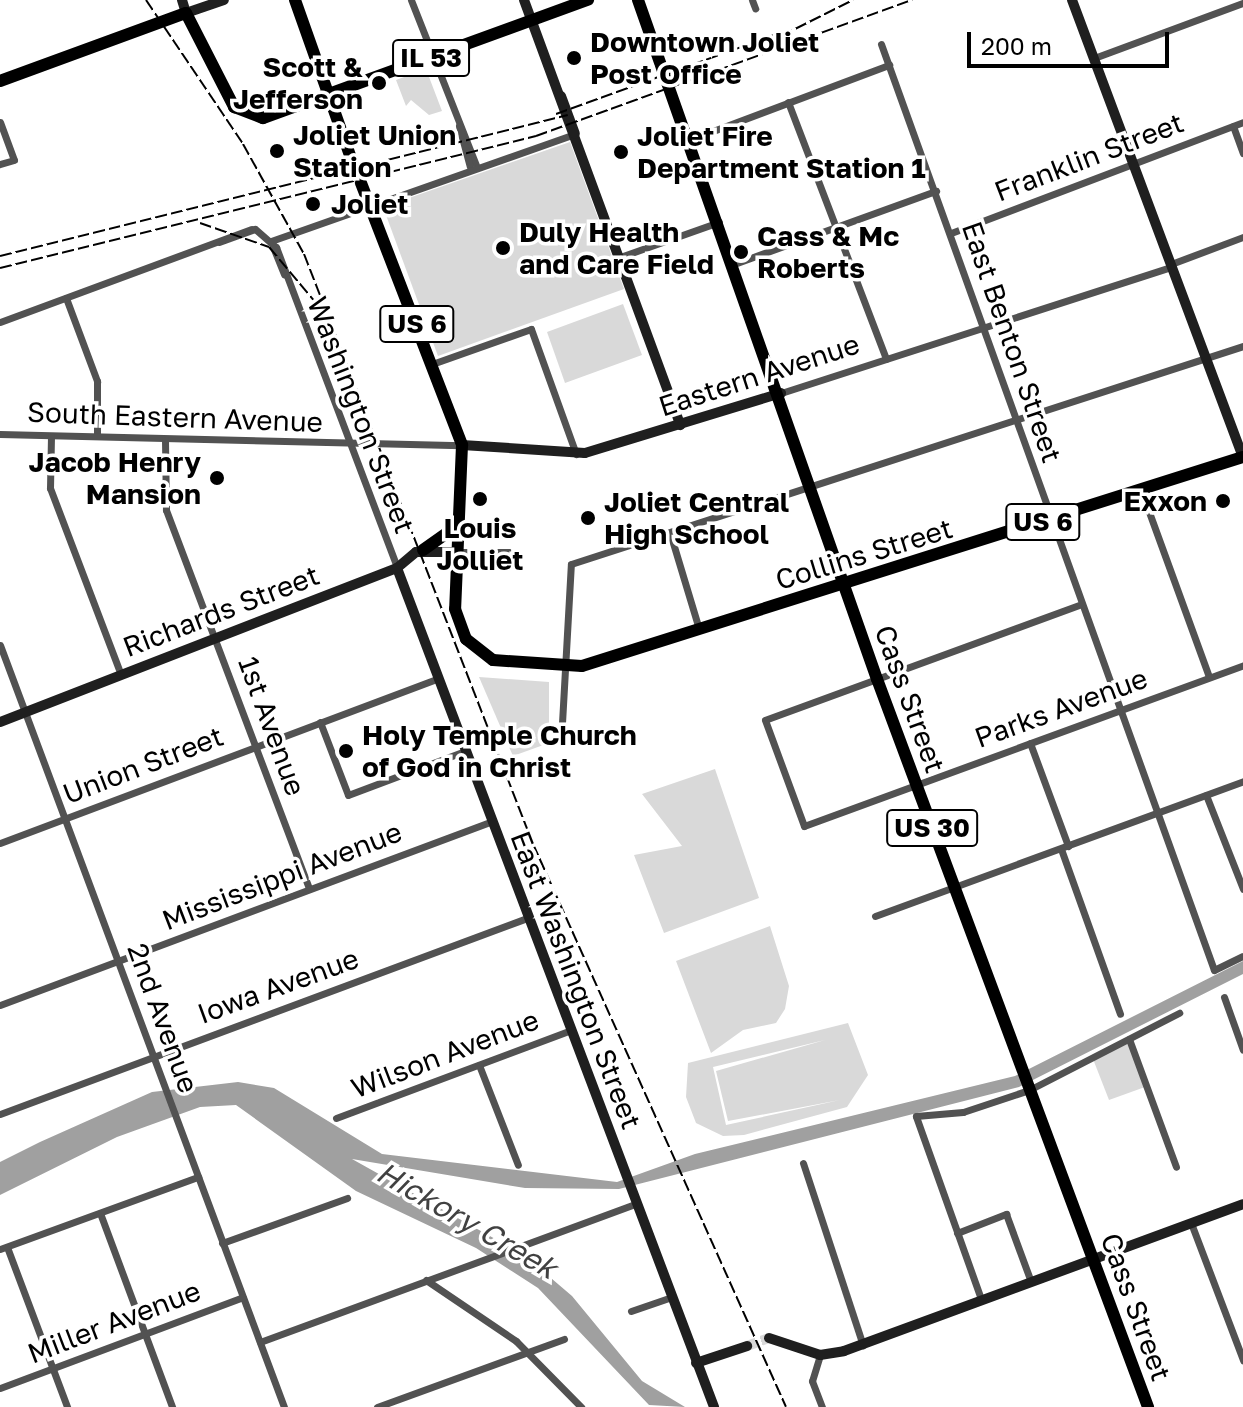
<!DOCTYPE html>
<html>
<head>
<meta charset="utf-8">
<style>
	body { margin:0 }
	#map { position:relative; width:1243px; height:1407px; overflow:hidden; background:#fff; font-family:"Golos Text",sans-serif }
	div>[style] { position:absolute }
	.green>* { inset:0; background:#d9d9d9 }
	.water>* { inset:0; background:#a0a0a0 }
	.secondary-tunnel>* { height:10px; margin-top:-5px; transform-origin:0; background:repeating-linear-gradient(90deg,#d9d9d9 0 10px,transparent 0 15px) }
	.primary-tunnel>* { height:12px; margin-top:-6px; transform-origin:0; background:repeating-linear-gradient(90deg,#d9d9d9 0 12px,transparent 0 18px) }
	.street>* { height:7px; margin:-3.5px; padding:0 3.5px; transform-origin:3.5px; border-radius:3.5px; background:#525252 }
	.secondary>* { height:10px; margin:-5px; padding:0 5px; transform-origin:5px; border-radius:5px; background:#1f1f1f }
	.primary>* { height:12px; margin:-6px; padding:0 6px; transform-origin:6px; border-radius:6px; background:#000 }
	.rail>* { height:2px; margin-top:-1px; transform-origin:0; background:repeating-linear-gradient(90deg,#000 0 12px,transparent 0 16px) }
	.dots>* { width:22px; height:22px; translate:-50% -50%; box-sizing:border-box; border:4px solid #fff; border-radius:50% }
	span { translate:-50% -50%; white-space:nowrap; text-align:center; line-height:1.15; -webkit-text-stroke:7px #fff; paint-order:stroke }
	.shield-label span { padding:2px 6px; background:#fff; border:2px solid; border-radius:6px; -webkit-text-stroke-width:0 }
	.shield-label { font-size:26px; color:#000; font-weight:700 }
	.poi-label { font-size:28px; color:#000; font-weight:700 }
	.left { translate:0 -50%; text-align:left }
	.right { translate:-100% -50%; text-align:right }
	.street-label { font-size:28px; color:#000 }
	.water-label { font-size:30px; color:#414141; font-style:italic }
	.scale { position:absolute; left:967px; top:32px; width:202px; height:36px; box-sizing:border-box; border:4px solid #000; border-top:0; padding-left:10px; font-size:24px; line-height:28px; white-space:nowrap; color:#000; -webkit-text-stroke:6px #fff; paint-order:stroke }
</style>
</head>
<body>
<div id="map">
	<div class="green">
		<i style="clip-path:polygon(426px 69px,442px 111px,429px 115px,411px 100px,406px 106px,396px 80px)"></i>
		<i style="clip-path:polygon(570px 142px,624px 289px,438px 356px,383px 207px)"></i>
		<i style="clip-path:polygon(623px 304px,642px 355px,565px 383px,547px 332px)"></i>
		<i style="clip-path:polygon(479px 677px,549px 682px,549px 743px,513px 756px)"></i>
		<i style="clip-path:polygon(715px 769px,759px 898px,664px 933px,634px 855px,682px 846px,642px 794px)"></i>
		<i style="clip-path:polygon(770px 926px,789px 986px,785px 1009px,776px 1023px,743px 1030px,711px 1053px,676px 961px)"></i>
		<i style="clip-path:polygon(evenodd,848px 1023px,868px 1075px,847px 1107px,744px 1135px,723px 1136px,696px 1123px,686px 1097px,688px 1063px,848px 1023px,825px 1040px,716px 1071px,728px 1121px,840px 1100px,726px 1125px,713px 1067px,825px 1040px)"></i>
		<i style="clip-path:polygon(1129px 1040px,1145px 1087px,1109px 1100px,1093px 1059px)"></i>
	</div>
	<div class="water">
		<i style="clip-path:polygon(1243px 961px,1243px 974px,1019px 1087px,619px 1189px,525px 1188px,352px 1159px,524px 1255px,572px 1296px,642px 1381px,685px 1407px,649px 1405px,538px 1288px,476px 1248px,356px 1191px,236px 1105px,200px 1107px,117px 1137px,0 1195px,0 1162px,40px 1142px,152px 1092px,238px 1082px,274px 1088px,382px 1154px,617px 1182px,695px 1154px,1015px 1076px)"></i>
	</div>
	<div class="secondary-tunnel">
		<i style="left:747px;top:1346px;width:23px;rotate:-20deg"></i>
	</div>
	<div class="primary-tunnel">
		<i style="left:352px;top:161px;width:24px;rotate:68deg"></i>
	</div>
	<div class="street">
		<i style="left:411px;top:0;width:177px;rotate:68.5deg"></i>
		<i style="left:752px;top:0;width:9px;rotate:69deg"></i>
		<i style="left:881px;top:44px;width:984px;rotate:70.22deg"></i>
		<i style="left:1214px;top:970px;width:32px;rotate:-26deg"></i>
		<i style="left:1094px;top:58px;width:159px;rotate:-20.3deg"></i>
		<i style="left:788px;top:102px;width:275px;rotate:69.1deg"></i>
		<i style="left:0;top:122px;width:40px;rotate:69.8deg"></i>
		<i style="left:14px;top:160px;width:15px;rotate:164deg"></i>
		<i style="left:459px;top:126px;width:42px;rotate:75deg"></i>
		<i style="left:1233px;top:126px;width:29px;rotate:70deg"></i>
		<i style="left:689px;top:140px;width:214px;rotate:-20.6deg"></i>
		<i style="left:951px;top:233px;width:312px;rotate:-20.8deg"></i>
		<i style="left:271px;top:241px;width:322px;rotate:-19.4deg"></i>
		<i style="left:219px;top:242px;width:38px;rotate:-20deg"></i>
		<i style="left:255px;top:229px;width:28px;rotate:41deg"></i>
		<i style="left:276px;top:247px;width:343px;rotate:69.3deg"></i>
		<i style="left:271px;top:242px;width:35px;rotate:68deg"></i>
		<i style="left:620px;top:257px;width:105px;rotate:-19.5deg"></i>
		<i style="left:734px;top:264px;width:215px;rotate:-19.9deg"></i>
		<i style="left:1171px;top:264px;width:77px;rotate:-20.6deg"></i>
		<i style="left:66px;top:298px;width:89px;rotate:69.5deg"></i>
		<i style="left:97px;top:381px;width:55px;rotate:90deg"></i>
		<i style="left:0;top:322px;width:268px;rotate:-20.3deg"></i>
		<i style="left:432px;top:364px;width:105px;rotate:-19.5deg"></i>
		<i style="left:531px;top:329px;width:133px;rotate:70.2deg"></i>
		<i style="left:781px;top:393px;width:411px;rotate:-17.9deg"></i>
		<i style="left:0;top:434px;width:462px;rotate:1.4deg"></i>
		<i style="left:51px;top:436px;width:52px;rotate:91.1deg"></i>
		<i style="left:50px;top:488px;width:200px;rotate:69.2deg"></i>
		<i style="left:165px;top:440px;width:70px;rotate:89.2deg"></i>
		<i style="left:166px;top:510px;width:405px;rotate:69.3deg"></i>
		<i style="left:1141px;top:490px;width:199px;rotate:70deg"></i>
		<i style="left:670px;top:533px;width:100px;rotate:73.2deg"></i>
		<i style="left:457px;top:552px;width:52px"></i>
		<i style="left:1079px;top:605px;width:334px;rotate:159.9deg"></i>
		<i style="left:765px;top:720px;width:113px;rotate:69.8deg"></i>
		<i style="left:804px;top:826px;width:468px;rotate:-20.1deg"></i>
		<i style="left:0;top:645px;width:813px;rotate:69.56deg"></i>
		<i style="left:320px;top:722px;width:78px;rotate:69deg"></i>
		<i style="left:348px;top:795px;width:125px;rotate:-20.6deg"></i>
		<i style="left:561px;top:741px;width:177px;rotate:-86.8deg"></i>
		<i style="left:571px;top:564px;width:706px;rotate:-17.97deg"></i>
		<i style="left:1030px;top:743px;width:110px;rotate:69.7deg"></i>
		<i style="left:1206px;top:795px;width:101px;rotate:68.5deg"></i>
		<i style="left:0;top:843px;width:467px;rotate:-20.6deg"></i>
		<i style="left:1061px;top:849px;width:175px;rotate:70.3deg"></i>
		<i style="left:875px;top:916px;width:392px;rotate:-20.1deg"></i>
		<i style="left:1224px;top:997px;width:56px;rotate:70.3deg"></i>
		<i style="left:0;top:1005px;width:523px;rotate:-20.48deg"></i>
		<i style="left:1129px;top:1039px;width:136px;rotate:69.8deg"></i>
		<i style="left:479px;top:1065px;width:107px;rotate:68.7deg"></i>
		<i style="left:0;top:1114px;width:562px;rotate:-20.4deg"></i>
		<i style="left:336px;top:1118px;width:249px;rotate:-20.5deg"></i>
		<i style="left:803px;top:1163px;width:192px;rotate:71.8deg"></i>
		<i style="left:100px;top:1213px;width:207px;rotate:69.6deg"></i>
		<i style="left:1191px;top:1223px;width:147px;rotate:69.2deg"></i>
		<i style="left:957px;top:1233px;width:53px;rotate:-21.2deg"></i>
		<i style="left:1006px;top:1214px;width:72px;rotate:69.8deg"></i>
		<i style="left:222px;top:1243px;width:133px;rotate:-19.8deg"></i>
		<i style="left:7px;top:1247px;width:171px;rotate:69.4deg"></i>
		<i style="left:0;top:1249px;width:211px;rotate:-20deg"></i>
		<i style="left:426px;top:1280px;width:109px;rotate:34.1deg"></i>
		<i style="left:516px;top:1341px;width:93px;rotate:45.4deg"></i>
		<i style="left:981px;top:1299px;width:194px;rotate:-109.6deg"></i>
		<i style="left:916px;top:1116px;width:47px;rotate:-4.9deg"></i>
		<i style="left:963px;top:1112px;width:70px;rotate:-18.4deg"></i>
		<i style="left:1029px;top:1090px;width:169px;rotate:-27.2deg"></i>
		<i style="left:631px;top:1311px;width:40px;rotate:-18.9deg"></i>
		<i style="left:260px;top:1342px;width:401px;rotate:-20.2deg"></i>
		<i style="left:820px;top:1355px;width:27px;rotate:107deg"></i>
		<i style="left:812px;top:1381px;width:28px;rotate:69deg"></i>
		<i style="left:0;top:1388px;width:259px;rotate:-20.5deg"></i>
		<i style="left:377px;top:1407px;width:199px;rotate:-20deg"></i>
	</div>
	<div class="secondary">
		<i style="left:182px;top:0;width:14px;rotate:73deg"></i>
		<i style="left:186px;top:13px;width:40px;rotate:-18.9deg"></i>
		<i style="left:524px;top:0;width:453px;rotate:69.8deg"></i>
		<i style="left:1072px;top:0;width:488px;rotate:69.5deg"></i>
		<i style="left:561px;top:96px;width:40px;rotate:69.8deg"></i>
		<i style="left:462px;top:445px;width:123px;rotate:3.7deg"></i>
		<i style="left:585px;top:453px;width:205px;rotate:-17deg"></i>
		<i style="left:397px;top:568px;width:897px;rotate:69.3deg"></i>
		<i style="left:0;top:722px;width:426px;rotate:-21.2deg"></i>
		<i style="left:397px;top:568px;width:25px;rotate:-40deg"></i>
		<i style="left:416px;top:552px;width:41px"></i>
		<i style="left:769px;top:1338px;width:54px;rotate:18.4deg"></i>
		<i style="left:820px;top:1355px;width:24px;rotate:-9deg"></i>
		<i style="left:844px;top:1351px;width:425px;rotate:-20.2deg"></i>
		<i style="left:696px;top:1363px;width:54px;rotate:-18.4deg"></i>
	</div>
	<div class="primary">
		<i style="left:295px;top:0;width:171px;rotate:70.5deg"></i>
		<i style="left:638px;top:0;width:720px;rotate:70.61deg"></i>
		<i style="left:877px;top:679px;width:777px;rotate:69.58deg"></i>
		<i style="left:186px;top:13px;width:106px;rotate:62.9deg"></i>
		<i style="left:234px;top:107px;width:31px;rotate:21deg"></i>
		<i style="left:263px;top:118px;width:346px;rotate:-20deg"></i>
		<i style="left:0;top:81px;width:198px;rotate:-20.1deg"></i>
		<i style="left:361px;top:183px;width:281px;rotate:68.9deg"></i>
		<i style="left:462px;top:445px;width:164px;rotate:92.4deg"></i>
		<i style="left:455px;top:609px;width:32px;rotate:70deg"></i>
		<i style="left:466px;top:639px;width:34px;rotate:38deg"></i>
		<i style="left:493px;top:660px;width:89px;rotate:3.9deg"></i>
		<i style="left:582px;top:666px;width:693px;rotate:-17.55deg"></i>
		<i style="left:423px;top:550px;width:43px;rotate:-35.5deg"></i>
	</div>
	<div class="rail">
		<i style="left:146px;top:0;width:174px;rotate:56deg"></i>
		<i style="left:243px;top:144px;width:126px;rotate:61deg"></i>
		<i style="left:304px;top:254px;width:633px;rotate:68.79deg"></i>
		<i style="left:533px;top:844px;width:617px;rotate:65.8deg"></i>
		<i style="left:767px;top:43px;width:96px;rotate:-26.6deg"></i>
		<i style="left:556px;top:114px;width:232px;rotate:-19.9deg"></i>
		<i style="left:200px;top:223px;width:73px;rotate:19.2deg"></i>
		<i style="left:269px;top:247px;width:73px;rotate:50deg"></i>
		<i style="left:0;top:256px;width:585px;rotate:-13.94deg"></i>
		<i style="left:0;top:268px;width:552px;rotate:-13.83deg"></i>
		<i style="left:536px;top:136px;width:400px;rotate:-19.9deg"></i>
	</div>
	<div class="dots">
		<i style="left:574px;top:58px;background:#000"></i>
		<i style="left:379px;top:83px;background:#000"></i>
		<i style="left:277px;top:151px;background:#000"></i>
		<i style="left:621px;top:152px;background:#000"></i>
		<i style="left:313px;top:204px;background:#000"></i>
		<i style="left:503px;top:248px;background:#000"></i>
		<i style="left:741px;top:252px;background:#000"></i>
		<i style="left:217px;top:478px;background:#000"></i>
		<i style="left:480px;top:499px;background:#000"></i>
		<i style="left:1223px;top:501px;background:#000"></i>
		<i style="left:588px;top:518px;background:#000"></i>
		<i style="left:346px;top:751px;background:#000"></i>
	</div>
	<div class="shield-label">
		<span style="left:431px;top:58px">IL 53</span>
		<span style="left:417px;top:324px">US 6</span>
		<span style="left:1043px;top:522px">US 6</span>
		<span style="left:932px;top:828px">US 30</span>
	</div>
	<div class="poi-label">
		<span class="left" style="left:590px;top:58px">Downtown Joliet<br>Post Office</span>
		<span class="right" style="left:363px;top:83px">Scott &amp;<br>Jefferson</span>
		<span class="left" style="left:293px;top:151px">Joliet Union<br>Station</span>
		<span class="left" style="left:637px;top:152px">Joliet Fire<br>Department Station 1</span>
		<span class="left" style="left:331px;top:204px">Joliet</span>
		<span class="left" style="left:519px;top:248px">Duly Health<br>and Care Field</span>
		<span class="left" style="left:757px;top:252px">Cass &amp; Mc<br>Roberts</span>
		<span class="right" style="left:201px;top:478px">Jacob Henry<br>Mansion</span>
		<span class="right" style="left:1207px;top:501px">Exxon</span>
		<span class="left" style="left:604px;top:518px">Joliet Central<br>High School</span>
		<span style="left:480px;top:544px">Louis<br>Jolliet</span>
		<span class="left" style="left:362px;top:751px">Holy Temple Church<br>of God in Christ</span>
	</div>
	<div class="street-label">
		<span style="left:1089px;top:157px;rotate:-21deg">Franklin Street</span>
		<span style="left:1012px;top:342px;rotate:71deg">East Benton Street</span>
		<span style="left:759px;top:375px;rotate:-18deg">Eastern Avenue</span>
		<span style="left:361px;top:415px;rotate:69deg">Washington Street</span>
		<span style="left:175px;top:417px;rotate:2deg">South Eastern Avenue</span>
		<span style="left:864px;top:554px;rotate:-17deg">Collins Street</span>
		<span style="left:221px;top:611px;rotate:-21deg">Richards Street</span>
		<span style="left:910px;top:699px;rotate:70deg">Cass Street</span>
		<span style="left:1061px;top:708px;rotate:-20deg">Parks Avenue</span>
		<span style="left:272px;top:726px;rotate:70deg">1st Avenue</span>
		<span style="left:143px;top:765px;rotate:-21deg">Union Street</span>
		<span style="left:282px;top:876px;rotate:-21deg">Mississippi Avenue</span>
		<span style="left:576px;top:980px;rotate:69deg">East Washington Street</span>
		<span style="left:278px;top:986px;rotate:-20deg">Iowa Avenue</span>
		<span style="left:163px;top:1018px;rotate:70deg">2nd Avenue</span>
		<span style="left:445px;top:1054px;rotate:-21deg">Wilson Avenue</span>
		<span style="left:1136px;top:1307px;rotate:70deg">Cass Street</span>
		<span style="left:114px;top:1322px;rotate:-21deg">Miller Avenue</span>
	</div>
	<div class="water-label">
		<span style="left:467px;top:1220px;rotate:30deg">Hickory Creek</span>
	</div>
	<div class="scale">200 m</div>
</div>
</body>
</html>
